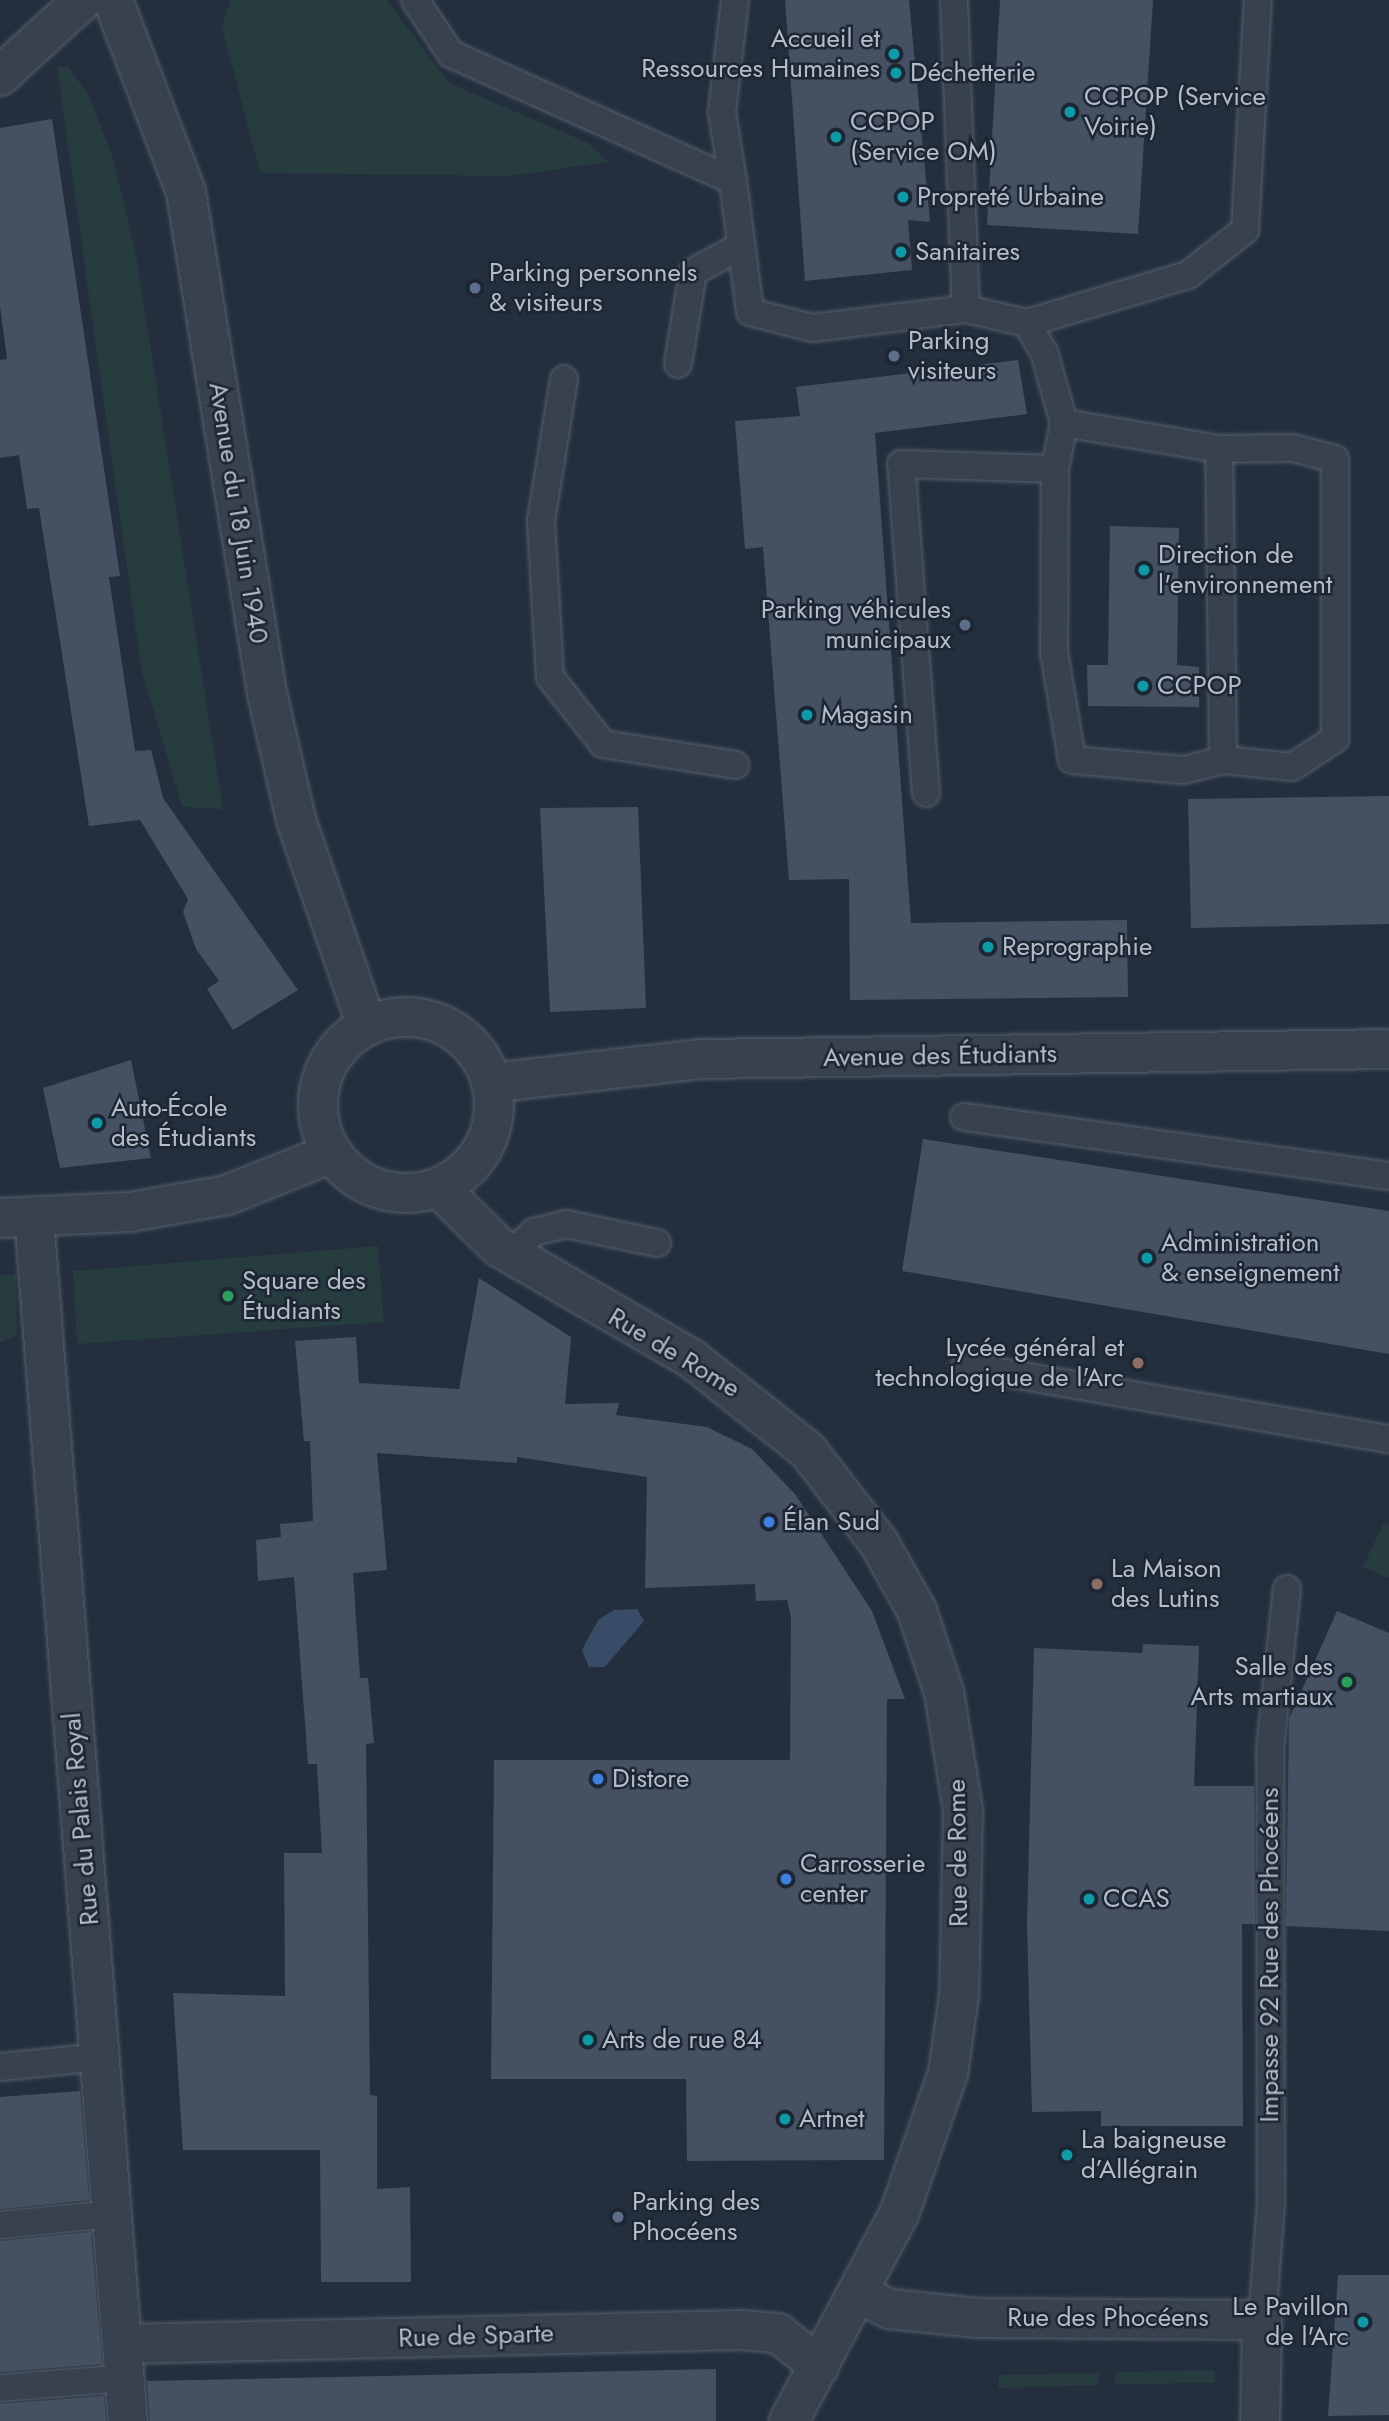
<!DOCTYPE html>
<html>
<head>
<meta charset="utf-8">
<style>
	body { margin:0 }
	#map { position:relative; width:1389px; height:2421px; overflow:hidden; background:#242f3e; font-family:Jost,sans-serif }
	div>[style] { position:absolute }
	.green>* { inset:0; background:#263c3f }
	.water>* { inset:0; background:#394c67 }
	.building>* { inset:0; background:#455162 }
	.roads { filter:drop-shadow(0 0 2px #565f6c) drop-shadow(0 0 2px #565f6c) }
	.lane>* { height:26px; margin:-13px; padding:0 13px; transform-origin:13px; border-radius:13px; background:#38414e }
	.street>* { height:38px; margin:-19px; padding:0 19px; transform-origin:19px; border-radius:19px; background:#38414e }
	.street>.ring { margin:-19px; padding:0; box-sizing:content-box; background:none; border:38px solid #38414e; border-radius:50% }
	.dots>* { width:19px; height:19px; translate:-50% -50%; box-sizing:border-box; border:4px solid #1d2633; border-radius:50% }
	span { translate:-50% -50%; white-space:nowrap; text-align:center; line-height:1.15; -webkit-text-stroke:5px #1d2633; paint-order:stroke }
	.poi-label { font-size:26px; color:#b4bcc9 }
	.right { translate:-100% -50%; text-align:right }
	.left { translate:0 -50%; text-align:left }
	.street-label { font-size:26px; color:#b4bcc9 }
</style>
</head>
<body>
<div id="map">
	<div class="green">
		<i style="clip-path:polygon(230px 0,387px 0,449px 83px,588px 143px,609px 162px,511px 176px,260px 173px,222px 27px)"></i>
		<i style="clip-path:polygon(57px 67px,68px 67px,88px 94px,113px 158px,136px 255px,223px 809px,182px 807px,141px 668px)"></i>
		<i style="clip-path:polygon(378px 1246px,384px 1322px,77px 1344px,73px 1271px)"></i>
		<i style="clip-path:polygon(0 1275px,16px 1275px,17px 1335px,0 1343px)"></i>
		<i style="clip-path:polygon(1384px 1522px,1389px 1524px,1389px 1578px,1363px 1567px)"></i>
		<i style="clip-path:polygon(1215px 2370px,1215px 2383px,1115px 2384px,1116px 2372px)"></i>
		<i style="clip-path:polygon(1099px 2373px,1099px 2385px,998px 2388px,999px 2375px)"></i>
	</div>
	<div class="water">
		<i style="clip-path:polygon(637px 1609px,644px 1621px,605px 1667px,589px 1667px,582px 1650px,598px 1620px,614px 1610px)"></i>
	</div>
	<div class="building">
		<i style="clip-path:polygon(785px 0,909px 0,930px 222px,908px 220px,912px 270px,805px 281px)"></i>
		<i style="clip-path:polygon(1000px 0,1153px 0,1138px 234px,987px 225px)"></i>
		<i style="clip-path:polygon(52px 119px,120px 576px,109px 577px,135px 751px,151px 750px,163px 798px,298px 990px,233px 1030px,207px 989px,219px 981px,196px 949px,183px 912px,188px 899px,140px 820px,89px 826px,39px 508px,27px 509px,19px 455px,0 458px,0 360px,7px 359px,0 306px,0 128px)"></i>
		<i style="clip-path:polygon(1018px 360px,1027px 414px,875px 433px,911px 923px,1127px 920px,1128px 997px,850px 1000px,849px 879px,789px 880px,763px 547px,745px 549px,735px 421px,800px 416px,796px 387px)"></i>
		<i style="clip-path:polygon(1110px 526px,1179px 528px,1177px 665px,1199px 667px,1199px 707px,1088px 706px,1087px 665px,1108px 665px)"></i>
		<i style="clip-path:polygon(1389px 796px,1389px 924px,1191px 928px,1188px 799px)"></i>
		<i style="clip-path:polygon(638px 807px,646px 1008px,550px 1012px,540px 808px)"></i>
		<i style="clip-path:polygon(131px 1060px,151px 1158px,60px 1168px,43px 1088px)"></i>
		<i style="clip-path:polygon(923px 1139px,1389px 1211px,1389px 1354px,902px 1271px)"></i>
		<i style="clip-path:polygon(479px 1278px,571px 1337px,565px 1404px,619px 1403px,616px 1415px,707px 1427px,752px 1449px,795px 1494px,872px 1611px,905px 1699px,887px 1699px,884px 2160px,687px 2161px,686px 2079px,491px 2079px,494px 1760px,790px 1760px,791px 1617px,787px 1600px,756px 1601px,755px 1584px,645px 1588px,647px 1477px,517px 1457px,517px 1463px,377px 1453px,387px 1570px,353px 1573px,360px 1678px,368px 1678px,374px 1743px,366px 1744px,370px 2095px,377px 2096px,377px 2189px,410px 2187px,411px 2282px,321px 2282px,320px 2150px,183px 2150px,173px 1993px,285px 1996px,284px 1853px,322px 1853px,317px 1764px,308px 1764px,294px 1577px,258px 1581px,256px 1540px,281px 1537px,280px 1524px,313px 1521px,310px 1441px,304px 1441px,295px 1341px,356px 1337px,359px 1383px,459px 1389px)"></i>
		<i style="clip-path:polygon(1337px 1611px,1389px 1633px,1389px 1931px,1286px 1926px,1289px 1719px)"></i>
		<i style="clip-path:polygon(1143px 1644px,1199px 1646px,1194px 1786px,1254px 1786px,1255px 1924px,1242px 1924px,1243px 2126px,1101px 2126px,1101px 2111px,1032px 2112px,1027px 1924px,1034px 1648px,1142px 1653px)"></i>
		<i style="clip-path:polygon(80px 2091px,89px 2200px,0 2209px,0 2097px)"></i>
		<i style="clip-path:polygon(91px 2232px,102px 2364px,0 2372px,0 2241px)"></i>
		<i style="clip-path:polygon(1338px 2275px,1389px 2275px,1389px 2415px,1328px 2416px)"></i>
		<i style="clip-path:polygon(716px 2369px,716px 2421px,150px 2421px,147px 2381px)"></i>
		<i style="clip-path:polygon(104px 2396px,106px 2421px,0 2421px,0 2404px)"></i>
	</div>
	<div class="roads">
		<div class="lane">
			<i style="left:415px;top:0;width:65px;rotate:56.3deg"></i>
			<i style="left:451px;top:54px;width:309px;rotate:24.2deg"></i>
			<i style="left:733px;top:181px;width:132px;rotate:82.6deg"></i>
			<i style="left:750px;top:312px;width:65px;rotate:14.3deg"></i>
			<i style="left:813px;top:328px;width:154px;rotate:-7.1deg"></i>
			<i style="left:966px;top:309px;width:63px;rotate:12.9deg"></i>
			<i style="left:1027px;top:323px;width:34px;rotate:60deg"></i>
			<i style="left:1044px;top:352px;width:74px;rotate:74.3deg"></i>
			<i style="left:1064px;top:423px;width:47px;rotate:101.1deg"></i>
			<i style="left:1055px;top:469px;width:183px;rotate:90.3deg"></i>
			<i style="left:1054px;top:652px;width:109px;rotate:80.5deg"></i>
			<i style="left:1072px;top:760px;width:112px;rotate:5.1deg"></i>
			<i style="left:1184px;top:770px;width:40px;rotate:-14.4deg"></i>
			<i style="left:1223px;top:760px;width:311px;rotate:-90.7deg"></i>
			<i style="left:1219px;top:449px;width:157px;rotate:-170.5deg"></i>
			<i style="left:954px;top:0;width:309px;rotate:87.8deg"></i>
			<i style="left:733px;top:181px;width:70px;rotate:-99.1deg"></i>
			<i style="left:722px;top:112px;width:113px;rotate:-83.4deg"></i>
			<i style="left:1027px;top:323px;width:168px;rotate:-16.6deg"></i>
			<i style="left:1188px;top:275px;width:73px;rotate:-38.3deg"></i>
			<i style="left:1245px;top:230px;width:230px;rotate:-86.8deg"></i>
			<i style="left:678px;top:364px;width:93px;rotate:-80.7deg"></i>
			<i style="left:693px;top:272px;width:50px;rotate:-28.6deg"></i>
			<i style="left:564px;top:379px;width:144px;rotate:99.2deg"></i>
			<i style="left:541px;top:521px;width:156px;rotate:86.7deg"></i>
			<i style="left:550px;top:677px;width:85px;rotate:51.7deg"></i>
			<i style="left:603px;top:744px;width:134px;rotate:9deg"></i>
			<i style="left:1219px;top:449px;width:74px;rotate:-0.8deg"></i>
			<i style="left:1293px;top:448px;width:43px;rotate:14.7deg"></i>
			<i style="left:1335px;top:459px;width:280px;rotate:90deg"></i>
			<i style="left:1335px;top:739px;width:51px;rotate:146.9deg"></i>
			<i style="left:1292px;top:767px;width:69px;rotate:-174.2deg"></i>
			<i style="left:926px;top:793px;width:330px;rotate:-94.3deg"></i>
			<i style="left:901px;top:464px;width:154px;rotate:1.9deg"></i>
			<i style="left:964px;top:1117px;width:429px;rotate:7.9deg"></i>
			<i style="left:511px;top:1254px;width:32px;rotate:-44deg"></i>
			<i style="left:534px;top:1232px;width:33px;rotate:-14deg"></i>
			<i style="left:566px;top:1224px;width:93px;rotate:11.8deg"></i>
			<i style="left:965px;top:1366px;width:430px;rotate:9.8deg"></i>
			<i style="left:0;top:2067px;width:100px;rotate:-5.7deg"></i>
			<i style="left:0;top:2225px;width:113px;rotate:-5.6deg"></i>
			<i style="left:1262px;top:2320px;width:116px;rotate:-85.6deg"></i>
			<i style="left:1271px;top:2204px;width:454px;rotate:-90.1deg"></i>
			<i style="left:1270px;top:1750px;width:162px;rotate:-84deg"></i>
			<i style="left:0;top:2388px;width:126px;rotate:-4.5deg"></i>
		</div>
		<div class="street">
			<i style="left:113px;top:0;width:205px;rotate:69.2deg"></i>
			<i style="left:186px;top:192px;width:508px;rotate:80.82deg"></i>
			<i style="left:267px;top:693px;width:130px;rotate:77.1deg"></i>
			<i style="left:296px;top:820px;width:218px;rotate:71deg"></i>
			<i style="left:0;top:76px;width:113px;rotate:-42.5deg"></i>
			<i class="ring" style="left:318px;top:1017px;width:138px;height:138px"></i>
			<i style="left:491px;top:1083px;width:211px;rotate:-6.5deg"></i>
			<i style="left:701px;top:1059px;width:688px;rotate:-0.83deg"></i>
			<i style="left:439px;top:1188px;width:84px;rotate:44.5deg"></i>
			<i style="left:499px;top:1247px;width:223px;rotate:30.1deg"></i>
			<i style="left:692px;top:1359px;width:148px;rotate:38.4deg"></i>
			<i style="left:808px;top:1451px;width:116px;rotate:52.3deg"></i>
			<i style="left:879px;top:1543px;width:78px;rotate:60.8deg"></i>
			<i style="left:917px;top:1611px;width:85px;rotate:71.6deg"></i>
			<i style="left:944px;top:1692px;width:121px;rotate:80.9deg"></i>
			<i style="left:963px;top:1811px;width:184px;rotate:91.2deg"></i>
			<i style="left:959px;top:1995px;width:79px;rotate:98deg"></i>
			<i style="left:948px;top:2073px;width:147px;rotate:109.1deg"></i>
			<i style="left:900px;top:2212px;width:237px;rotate:118deg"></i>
			<i style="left:34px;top:1217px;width:1208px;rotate:85.54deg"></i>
			<i style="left:0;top:1218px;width:130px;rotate:-2.6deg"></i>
			<i style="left:130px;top:1212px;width:98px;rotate:-9.9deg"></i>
			<i style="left:227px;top:1195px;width:113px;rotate:-21.8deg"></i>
			<i style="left:858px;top:2293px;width:36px;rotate:27deg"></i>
			<i style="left:890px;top:2309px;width:89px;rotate:5.8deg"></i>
			<i style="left:979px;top:2318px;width:283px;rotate:0.4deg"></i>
			<i style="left:1262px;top:2320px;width:101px;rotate:91.1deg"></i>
			<i style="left:122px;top:2344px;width:620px;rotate:-1.29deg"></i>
			<i style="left:742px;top:2330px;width:36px;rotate:5deg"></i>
			<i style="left:778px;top:2333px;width:53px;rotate:38.8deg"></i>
		</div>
	</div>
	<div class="dots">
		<i style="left:894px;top:54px;background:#0f9aa8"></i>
		<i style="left:896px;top:73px;background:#0f9aa8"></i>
		<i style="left:1070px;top:112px;background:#0f9aa8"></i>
		<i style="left:836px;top:137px;background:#0f9aa8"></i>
		<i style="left:903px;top:197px;background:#0f9aa8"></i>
		<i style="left:901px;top:252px;background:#0f9aa8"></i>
		<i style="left:475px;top:288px;background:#5c6f8a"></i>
		<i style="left:894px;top:356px;background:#5c6f8a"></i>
		<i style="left:1144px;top:570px;background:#0f9aa8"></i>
		<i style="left:965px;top:625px;background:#5c6f8a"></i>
		<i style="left:1143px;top:686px;background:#0f9aa8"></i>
		<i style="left:807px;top:715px;background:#0f9aa8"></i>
		<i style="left:988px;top:947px;background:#0f9aa8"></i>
		<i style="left:97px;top:1123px;background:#0f9aa8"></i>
		<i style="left:1147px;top:1258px;background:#0f9aa8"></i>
		<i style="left:228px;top:1296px;background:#2e9e5b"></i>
		<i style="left:1138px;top:1363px;background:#8d6e63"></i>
		<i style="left:769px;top:1522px;background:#3f7fe0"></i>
		<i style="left:1097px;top:1584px;background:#8d6e63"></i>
		<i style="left:1347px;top:1682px;background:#2e9e5b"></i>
		<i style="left:598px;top:1779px;background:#3f7fe0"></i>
		<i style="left:786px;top:1879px;background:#3f7fe0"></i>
		<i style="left:1089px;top:1899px;background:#0f9aa8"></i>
		<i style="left:588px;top:2040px;background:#0f9aa8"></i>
		<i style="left:785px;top:2119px;background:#0f9aa8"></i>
		<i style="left:1067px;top:2155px;background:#0f9aa8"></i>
		<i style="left:618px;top:2217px;background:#5c6f8a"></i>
		<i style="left:1363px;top:2322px;background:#0f9aa8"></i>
	</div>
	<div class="poi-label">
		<span class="right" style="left:880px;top:54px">Accueil et<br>Ressources Humaines</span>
		<span class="left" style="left:910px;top:73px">Déchetterie</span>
		<span class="left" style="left:1084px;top:112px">CCPOP (Service<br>Voirie)</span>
		<span class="left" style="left:850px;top:137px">CCPOP<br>(Service OM)</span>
		<span class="left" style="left:917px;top:197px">Propreté Urbaine</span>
		<span class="left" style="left:915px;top:252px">Sanitaires</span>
		<span class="left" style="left:489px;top:288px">Parking personnels<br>&amp; visiteurs</span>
		<span class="left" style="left:908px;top:356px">Parking<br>visiteurs</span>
		<span class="left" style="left:1158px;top:570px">Direction de<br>l'environnement</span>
		<span class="right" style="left:951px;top:625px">Parking véhicules<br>municipaux</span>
		<span class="left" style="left:1157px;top:686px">CCPOP</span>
		<span class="left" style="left:821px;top:715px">Magasin</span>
		<span class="left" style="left:1002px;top:947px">Reprographie</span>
		<span class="left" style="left:111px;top:1123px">Auto-École<br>des Étudiants</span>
		<span class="left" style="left:1161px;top:1258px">Administration<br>&amp; enseignement</span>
		<span class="left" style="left:242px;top:1296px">Square des<br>Étudiants</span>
		<span class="right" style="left:1124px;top:1363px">Lycée général et<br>technologique de l'Arc</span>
		<span class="left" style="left:783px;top:1522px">Élan Sud</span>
		<span class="left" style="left:1111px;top:1584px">La Maison<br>des Lutins</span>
		<span class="right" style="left:1333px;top:1682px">Salle des<br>Arts martiaux</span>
		<span class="left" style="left:612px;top:1779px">Distore</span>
		<span class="left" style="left:800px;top:1879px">Carrosserie<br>center</span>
		<span class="left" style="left:1103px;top:1899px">CCAS</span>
		<span class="left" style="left:602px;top:2040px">Arts de rue 84</span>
		<span class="left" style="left:799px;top:2119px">Artnet</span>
		<span class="left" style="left:1081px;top:2155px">La baigneuse<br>d’Allégrain</span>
		<span class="left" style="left:632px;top:2217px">Parking des<br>Phocéens</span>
		<span class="right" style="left:1349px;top:2322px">Le Pavillon<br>de l'Arc</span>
	</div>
	<div class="street-label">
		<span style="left:238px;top:513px;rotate:81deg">Avenue du 18 Juin 1940</span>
		<span style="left:940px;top:1056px;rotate:-1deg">Avenue des Étudiants</span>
		<span style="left:674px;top:1353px;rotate:31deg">Rue de Rome</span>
		<span style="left:81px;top:1819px;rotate:-95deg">Rue du Palais Royal</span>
		<span style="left:958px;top:1853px;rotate:-91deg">Rue de Rome</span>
		<span style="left:1270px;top:1955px;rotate:-90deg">Impasse 92 Rue des Phocéens</span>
		<span style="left:1108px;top:2318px">Rue des Phocéens</span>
		<span style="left:476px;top:2336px;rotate:-2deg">Rue de Sparte</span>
	</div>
</div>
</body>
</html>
